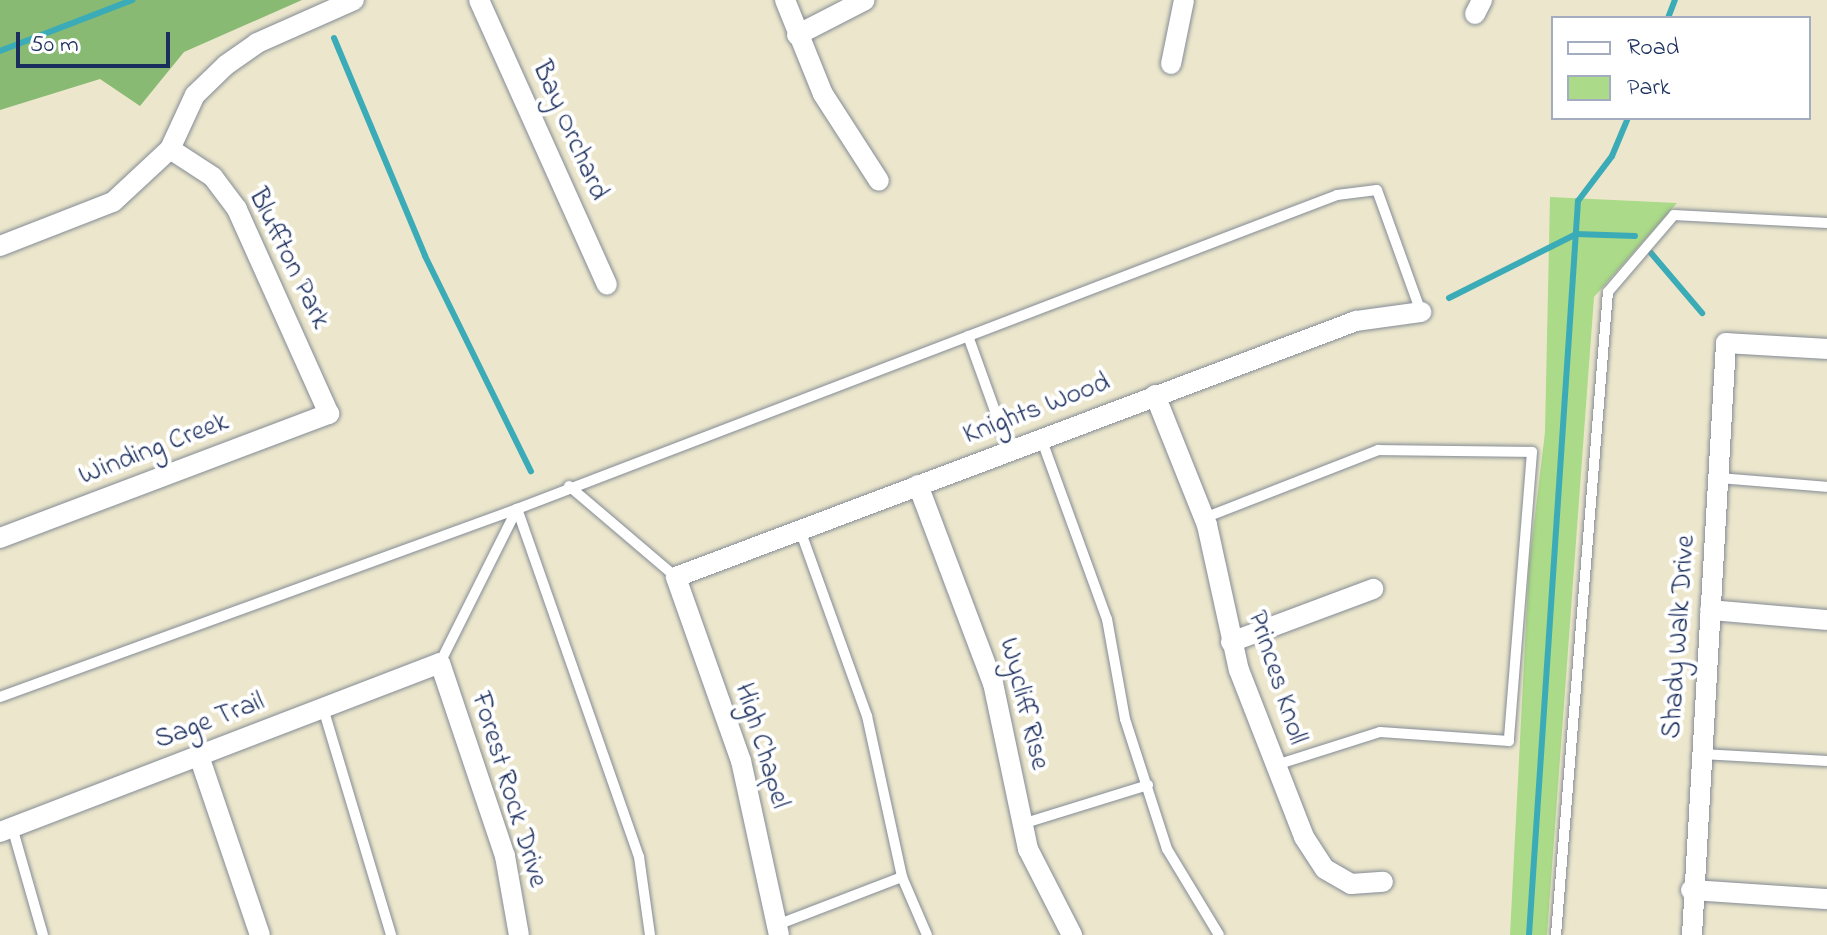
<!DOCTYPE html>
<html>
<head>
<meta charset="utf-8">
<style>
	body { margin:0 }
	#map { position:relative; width:1827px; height:935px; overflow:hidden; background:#ece7cc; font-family:"Indie Flower",sans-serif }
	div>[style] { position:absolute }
	.green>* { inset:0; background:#abda88 }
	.forest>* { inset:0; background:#88ba74 }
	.stream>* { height:6px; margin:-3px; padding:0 3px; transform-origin:3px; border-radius:3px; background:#3bacb7 }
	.roads { filter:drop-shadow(0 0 2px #848b95) drop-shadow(0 0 2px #848b95) }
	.lane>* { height:10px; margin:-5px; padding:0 5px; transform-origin:5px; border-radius:5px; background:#fff }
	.street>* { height:20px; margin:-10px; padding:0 10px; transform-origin:10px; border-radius:10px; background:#fff }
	span { translate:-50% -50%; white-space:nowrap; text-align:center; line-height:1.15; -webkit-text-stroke:8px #fff; paint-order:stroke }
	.street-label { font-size:28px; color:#1b2f5e }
	.legend { position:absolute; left:1551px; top:16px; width:260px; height:104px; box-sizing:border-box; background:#fff; border:2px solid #a4acbf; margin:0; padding:10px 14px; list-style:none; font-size:24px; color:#1b2f5e }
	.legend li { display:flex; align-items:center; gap:16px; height:40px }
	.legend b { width:40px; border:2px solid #a4acbf }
	.scale { position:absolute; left:16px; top:32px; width:154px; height:36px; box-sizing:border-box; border:4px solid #1b2f5e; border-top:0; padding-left:10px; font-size:24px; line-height:28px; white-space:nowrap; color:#1b2f5e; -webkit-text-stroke:6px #fff; paint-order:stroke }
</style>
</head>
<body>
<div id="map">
	<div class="green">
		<i style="clip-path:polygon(1550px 197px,1677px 203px,1594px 297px,1547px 935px,1510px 935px,1529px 565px,1545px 432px)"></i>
	</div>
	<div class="forest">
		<i style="clip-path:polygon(0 0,302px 0,184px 52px,140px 106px,100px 79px,0 110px)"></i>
	</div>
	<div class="stream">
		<i style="left:1668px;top:18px;width:19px;rotate:-69deg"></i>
		<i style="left:334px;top:38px;width:236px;rotate:67.3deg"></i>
		<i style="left:425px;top:256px;width:240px;rotate:63.8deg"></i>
		<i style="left:0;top:51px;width:142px;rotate:-21.1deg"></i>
		<i style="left:1651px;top:253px;width:79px;rotate:49.6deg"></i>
		<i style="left:1449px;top:298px;width:142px;rotate:-26.7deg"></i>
		<i style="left:1576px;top:234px;width:59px;rotate:1.9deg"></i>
		<i style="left:1529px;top:935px;width:736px;rotate:-86.18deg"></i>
		<i style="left:1578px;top:201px;width:56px;rotate:-52.9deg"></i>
		<i style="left:1612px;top:156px;width:41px;rotate:-67.2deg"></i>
	</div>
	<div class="roads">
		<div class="lane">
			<i style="left:968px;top:336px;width:121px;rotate:70.2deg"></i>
			<i style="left:1041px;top:438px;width:193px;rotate:70deg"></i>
			<i style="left:1107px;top:619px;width:102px;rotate:79.8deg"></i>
			<i style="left:1125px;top:719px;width:137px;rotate:72.1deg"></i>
			<i style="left:1167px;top:849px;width:100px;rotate:58.8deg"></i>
			<i style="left:1718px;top:478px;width:109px;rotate:4.7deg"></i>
			<i style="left:569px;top:486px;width:140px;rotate:40.4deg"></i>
			<i style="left:1204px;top:518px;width:187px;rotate:-21.3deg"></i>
			<i style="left:1378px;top:450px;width:154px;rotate:0.7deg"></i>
			<i style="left:1532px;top:452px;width:290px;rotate:94.6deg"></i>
			<i style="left:1509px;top:741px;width:129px;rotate:-176deg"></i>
			<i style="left:1380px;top:732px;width:109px;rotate:162.4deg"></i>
			<i style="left:800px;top:530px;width:198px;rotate:70.2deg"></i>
			<i style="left:867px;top:716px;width:165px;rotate:77.7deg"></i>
			<i style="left:902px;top:877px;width:63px;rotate:66.7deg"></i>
			<i style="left:0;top:697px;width:550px;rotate:-19.98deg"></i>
			<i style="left:517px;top:509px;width:172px;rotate:116.6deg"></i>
			<i style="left:323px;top:708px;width:237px;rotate:73.3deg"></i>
			<i style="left:1702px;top:754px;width:125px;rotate:3.2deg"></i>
			<i style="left:1022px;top:824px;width:132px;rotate:-17.2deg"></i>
			<i style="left:12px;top:827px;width:112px;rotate:74deg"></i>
			<i style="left:777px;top:925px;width:134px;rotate:-21deg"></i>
			<i style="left:650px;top:935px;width:79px;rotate:-98deg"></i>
			<i style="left:639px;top:857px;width:369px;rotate:-109.3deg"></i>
			<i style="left:517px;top:509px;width:878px;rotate:-20.95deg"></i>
			<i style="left:1337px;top:195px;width:40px;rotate:-7.1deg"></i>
			<i style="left:1377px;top:190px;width:130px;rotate:70.2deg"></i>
			<i style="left:1556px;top:935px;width:645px;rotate:-85.38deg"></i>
			<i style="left:1608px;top:292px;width:101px;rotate:-49.4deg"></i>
			<i style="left:1674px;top:215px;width:153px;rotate:3deg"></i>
		</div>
		<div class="street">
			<i style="left:479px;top:0;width:312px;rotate:65.8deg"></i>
			<i style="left:785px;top:0;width:101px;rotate:68deg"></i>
			<i style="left:823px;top:94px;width:103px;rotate:57.2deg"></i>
			<i style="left:1475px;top:14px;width:16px;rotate:-63deg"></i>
			<i style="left:797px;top:35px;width:76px;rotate:-27.2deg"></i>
			<i style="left:1171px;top:64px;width:65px;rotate:-78.5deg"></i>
			<i style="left:0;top:246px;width:121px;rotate:-21.3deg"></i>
			<i style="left:113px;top:202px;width:78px;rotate:-42.9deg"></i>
			<i style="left:170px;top:149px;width:60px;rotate:-65.2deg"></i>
			<i style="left:195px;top:95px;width:43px;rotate:-44.1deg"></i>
			<i style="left:226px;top:65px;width:38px;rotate:-35deg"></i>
			<i style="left:257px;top:43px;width:106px;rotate:-23.9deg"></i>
			<i style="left:1155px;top:395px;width:140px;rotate:68.2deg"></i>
			<i style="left:1207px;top:525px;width:148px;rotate:77.6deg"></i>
			<i style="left:1239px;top:670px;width:179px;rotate:68.7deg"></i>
			<i style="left:1304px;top:837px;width:38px;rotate:57deg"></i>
			<i style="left:1325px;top:869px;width:30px;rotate:30deg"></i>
			<i style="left:1351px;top:884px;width:32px;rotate:-4deg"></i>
			<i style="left:918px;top:485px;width:212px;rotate:69.3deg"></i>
			<i style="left:993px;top:683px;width:170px;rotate:78.1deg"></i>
			<i style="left:1028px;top:849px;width:97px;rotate:62.9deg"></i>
			<i style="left:0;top:538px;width:352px;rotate:-20.7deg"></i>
			<i style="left:329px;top:414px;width:225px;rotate:-114.2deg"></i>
			<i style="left:237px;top:209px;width:40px;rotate:-127deg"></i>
			<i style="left:213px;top:177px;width:51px;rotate:-146.9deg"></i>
			<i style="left:1710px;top:610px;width:117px;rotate:4.9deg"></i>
			<i style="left:1231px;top:642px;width:152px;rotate:-20.5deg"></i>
			<i style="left:199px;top:756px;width:189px;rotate:71.2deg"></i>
			<i style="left:0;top:832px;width:471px;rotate:-21deg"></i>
			<i style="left:440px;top:663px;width:204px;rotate:71.4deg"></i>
			<i style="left:505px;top:856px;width:80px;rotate:80deg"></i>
			<i style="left:1691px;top:890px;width:136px;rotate:3.8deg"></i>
			<i style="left:779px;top:935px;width:178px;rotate:-102.3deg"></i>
			<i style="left:741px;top:761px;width:195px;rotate:-109.5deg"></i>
			<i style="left:676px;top:577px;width:727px;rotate:-20.63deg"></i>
			<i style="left:1356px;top:321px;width:66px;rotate:-7.9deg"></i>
			<i style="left:1692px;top:935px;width:593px;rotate:-86.71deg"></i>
			<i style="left:1726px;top:343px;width:101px;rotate:3.4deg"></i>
		</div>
	</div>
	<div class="street-label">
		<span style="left:569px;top:131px;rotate:66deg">Bay Orchard</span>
		<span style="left:288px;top:259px;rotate:64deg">Bluffton Park</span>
		<span style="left:1037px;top:410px;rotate:-21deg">Knights Wood</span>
		<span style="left:154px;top:450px;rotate:-21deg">Winding Creek</span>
		<span style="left:1680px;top:637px;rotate:-86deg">Shady Walk Drive</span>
		<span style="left:1276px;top:678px;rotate:72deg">Princes Knoll</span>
		<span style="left:1023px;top:704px;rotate:76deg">Wycliff Rise</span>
		<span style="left:210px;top:722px;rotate:-21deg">Sage Trail</span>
		<span style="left:761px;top:746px;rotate:73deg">High Chapel</span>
		<span style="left:508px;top:790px;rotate:73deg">Forest Rock Drive</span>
	</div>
	<ul class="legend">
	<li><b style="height:10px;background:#fff"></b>Road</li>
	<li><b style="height:22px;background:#abda88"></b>Park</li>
	</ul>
	<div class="scale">50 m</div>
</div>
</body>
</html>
